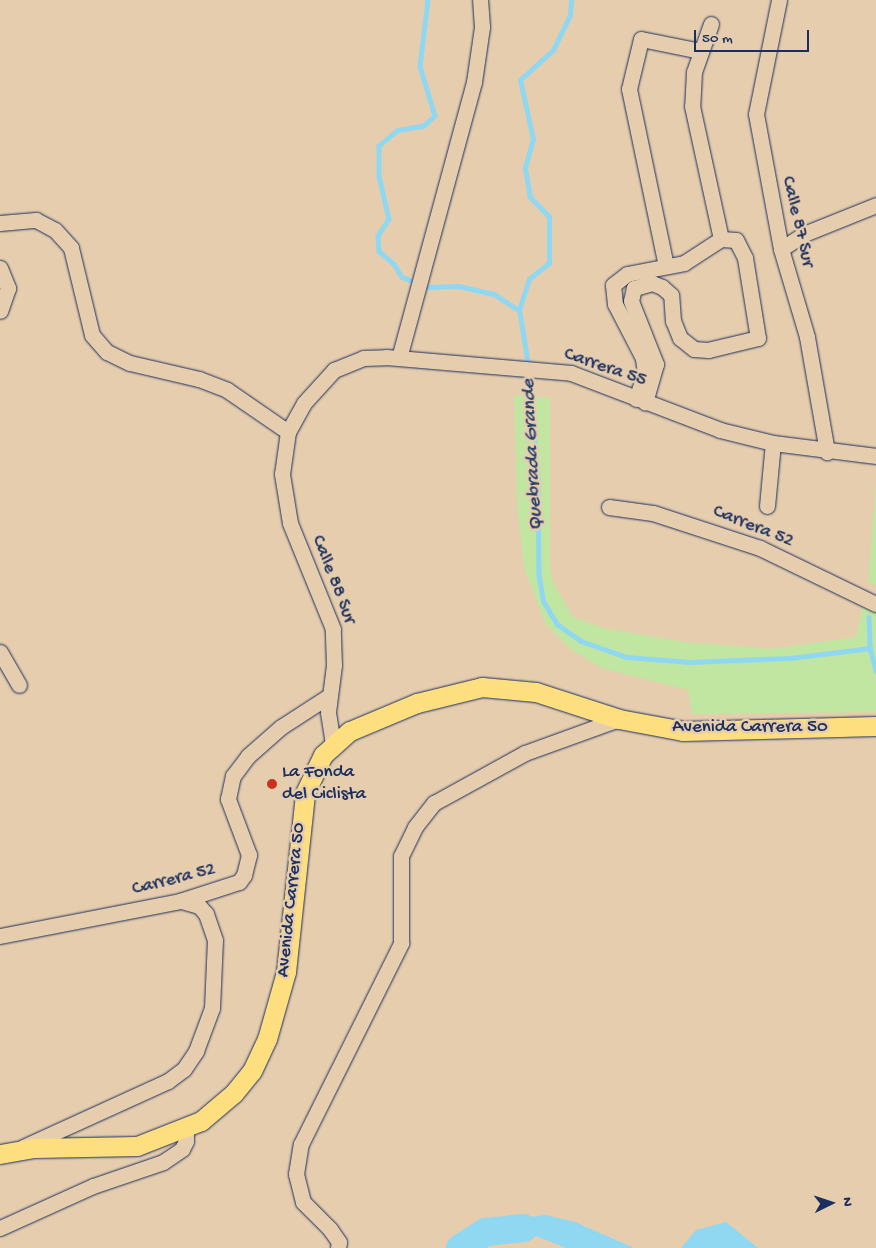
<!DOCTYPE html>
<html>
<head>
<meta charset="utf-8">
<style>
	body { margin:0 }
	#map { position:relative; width:876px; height:1248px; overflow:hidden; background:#e6cdae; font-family:"Gochi Hand",sans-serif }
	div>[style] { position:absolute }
	.green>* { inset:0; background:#c0e6a1 }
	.water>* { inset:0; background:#90d8f1 }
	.stream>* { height:4.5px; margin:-2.25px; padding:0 2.25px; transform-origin:2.25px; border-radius:2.25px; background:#90d8f1 }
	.river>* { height:28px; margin:-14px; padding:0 14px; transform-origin:14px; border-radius:14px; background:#90d8f1 }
	.roads { filter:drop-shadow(0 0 1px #1b2f5e) drop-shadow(0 0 1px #1b2f5e) }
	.minor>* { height:15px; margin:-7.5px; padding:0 7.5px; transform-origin:7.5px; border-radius:7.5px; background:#e6cdae }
	.major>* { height:19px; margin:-9.5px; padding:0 9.5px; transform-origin:9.5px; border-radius:9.5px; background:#fedf80 }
	.dots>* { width:14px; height:14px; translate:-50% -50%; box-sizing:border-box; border:2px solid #e6cdae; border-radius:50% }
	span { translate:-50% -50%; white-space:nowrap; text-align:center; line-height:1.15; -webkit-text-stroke:5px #e6cdae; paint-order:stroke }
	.street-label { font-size:19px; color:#1b2f5e }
	.poi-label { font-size:19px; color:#1b2f5e }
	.left { translate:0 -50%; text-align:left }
	.water-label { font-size:20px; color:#27406d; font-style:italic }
	.north { position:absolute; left:806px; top:1178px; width:50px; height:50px; -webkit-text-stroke:4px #e6cdae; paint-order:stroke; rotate:86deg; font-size:14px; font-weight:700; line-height:20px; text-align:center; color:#1b2f5e }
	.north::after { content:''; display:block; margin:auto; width:18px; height:22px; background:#1b2f5e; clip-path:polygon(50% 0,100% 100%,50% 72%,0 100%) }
	.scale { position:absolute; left:694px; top:30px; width:115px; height:22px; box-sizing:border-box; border:2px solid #1b2f5e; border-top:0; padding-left:6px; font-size:15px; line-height:18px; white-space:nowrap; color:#1b2f5e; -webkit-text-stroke:4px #e6cdae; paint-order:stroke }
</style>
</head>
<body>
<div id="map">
	<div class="green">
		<i style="clip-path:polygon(514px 395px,550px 398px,550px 567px,553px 582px,573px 617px,604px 628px,685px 642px,772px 649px,856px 637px,862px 607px,876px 613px,876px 712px,692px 714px,688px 690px,601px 668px,572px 650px,546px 625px,524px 568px,517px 504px)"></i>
		<i style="clip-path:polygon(876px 483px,876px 586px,868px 582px)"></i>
	</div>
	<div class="water">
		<i style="clip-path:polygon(545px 1215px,575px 1222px,634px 1248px,566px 1248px,536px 1236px,486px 1244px,486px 1223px)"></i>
		<i style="clip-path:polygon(726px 1222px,758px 1248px,681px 1248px,696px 1230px)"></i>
	</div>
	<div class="stream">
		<i style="left:428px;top:0;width:66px;rotate:96.9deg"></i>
		<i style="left:420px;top:66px;width:52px;rotate:73.3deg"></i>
		<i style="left:435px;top:116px;width:15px;rotate:138deg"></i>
		<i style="left:424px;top:126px;width:27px;rotate:170deg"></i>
		<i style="left:397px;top:131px;width:23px;rotate:140deg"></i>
		<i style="left:379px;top:146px;width:30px;rotate:90deg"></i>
		<i style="left:379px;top:176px;width:44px;rotate:76.9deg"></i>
		<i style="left:389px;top:219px;width:20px;rotate:123deg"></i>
		<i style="left:378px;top:236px;width:15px;rotate:86deg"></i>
		<i style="left:379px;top:251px;width:20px;rotate:41deg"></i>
		<i style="left:394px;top:264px;width:15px;rotate:58deg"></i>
		<i style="left:402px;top:277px;width:28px;rotate:21deg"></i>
		<i style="left:428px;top:287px;width:31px;rotate:-2deg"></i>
		<i style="left:459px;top:286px;width:36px;rotate:13deg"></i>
		<i style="left:494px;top:294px;width:30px;rotate:33deg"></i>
		<i style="left:528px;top:365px;width:56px;rotate:-99.3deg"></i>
		<i style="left:519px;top:310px;width:33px;rotate:-72deg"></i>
		<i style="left:529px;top:279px;width:26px;rotate:-39deg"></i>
		<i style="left:549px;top:263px;width:46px;rotate:-90deg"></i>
		<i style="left:549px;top:217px;width:28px;rotate:-134deg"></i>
		<i style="left:530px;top:197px;width:29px;rotate:-100deg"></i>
		<i style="left:525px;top:168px;width:30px;rotate:-75deg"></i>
		<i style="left:533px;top:139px;width:60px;rotate:-102.4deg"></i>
		<i style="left:520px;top:80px;width:45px;rotate:-42.3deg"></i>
		<i style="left:553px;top:50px;width:39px;rotate:-64deg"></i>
		<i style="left:570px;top:15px;width:15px;rotate:-86deg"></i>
		<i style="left:530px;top:373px;width:108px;rotate:85.8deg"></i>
		<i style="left:538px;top:481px;width:94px;rotate:89.4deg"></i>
		<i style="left:539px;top:575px;width:27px;rotate:80deg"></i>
		<i style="left:544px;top:602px;width:26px;rotate:59deg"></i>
		<i style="left:557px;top:624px;width:29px;rotate:35deg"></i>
		<i style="left:581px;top:641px;width:49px;rotate:19.2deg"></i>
		<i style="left:627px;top:657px;width:62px;rotate:4.6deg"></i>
		<i style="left:689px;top:662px;width:101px;rotate:-2.3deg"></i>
		<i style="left:790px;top:658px;width:81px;rotate:-7.1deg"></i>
		<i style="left:869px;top:617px;width:31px;rotate:88deg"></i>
		<i style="left:870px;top:648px;width:24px;rotate:75deg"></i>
	</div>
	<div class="river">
		<i style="left:460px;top:1248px;width:31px;rotate:-32deg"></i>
		<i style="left:486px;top:1232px;width:38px;rotate:-6deg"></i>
	</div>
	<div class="roads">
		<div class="minor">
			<i style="left:779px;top:0;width:116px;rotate:101.4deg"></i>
			<i style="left:756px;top:114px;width:137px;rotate:79.5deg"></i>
			<i style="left:781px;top:249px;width:92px;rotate:73.5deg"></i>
			<i style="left:807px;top:337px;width:117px;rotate:80.1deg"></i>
			<i style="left:711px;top:24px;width:51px;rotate:109.5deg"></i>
			<i style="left:694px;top:72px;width:34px;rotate:93deg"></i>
			<i style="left:692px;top:106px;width:136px;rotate:77.7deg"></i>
			<i style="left:0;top:223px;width:36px;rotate:-5deg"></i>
			<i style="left:36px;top:220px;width:21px;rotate:28deg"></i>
			<i style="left:55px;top:230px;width:24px;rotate:48deg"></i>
			<i style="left:71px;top:248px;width:89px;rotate:76.4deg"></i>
			<i style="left:92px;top:335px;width:23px;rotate:49deg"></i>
			<i style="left:107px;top:352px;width:25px;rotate:26deg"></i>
			<i style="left:130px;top:363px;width:71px;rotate:13.1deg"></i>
			<i style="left:199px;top:379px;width:30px;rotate:21deg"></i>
			<i style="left:227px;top:390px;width:74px;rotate:34.5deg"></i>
			<i style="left:781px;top:249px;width:27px;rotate:-33deg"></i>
			<i style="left:804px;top:234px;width:78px;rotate:-21.9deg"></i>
			<i style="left:666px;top:266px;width:181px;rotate:-101.8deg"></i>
			<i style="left:629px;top:89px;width:51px;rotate:-76.5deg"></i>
			<i style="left:641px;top:39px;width:60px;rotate:11.5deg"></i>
			<i style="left:0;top:268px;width:22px;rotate:68deg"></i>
			<i style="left:8px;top:288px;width:24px;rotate:109deg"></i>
			<i style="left:399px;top:358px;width:286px;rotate:-74.8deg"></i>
			<i style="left:474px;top:82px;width:56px;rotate:-81.7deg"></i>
			<i style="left:482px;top:27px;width:27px;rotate:-94deg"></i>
			<i style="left:636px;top:399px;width:28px;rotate:-71deg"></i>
			<i style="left:645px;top:373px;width:15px;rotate:-98deg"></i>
			<i style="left:643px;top:358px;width:61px;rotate:-117.4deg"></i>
			<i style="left:615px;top:304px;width:19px;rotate:-96deg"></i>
			<i style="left:613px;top:285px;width:18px;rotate:-38deg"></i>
			<i style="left:627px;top:274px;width:58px;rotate:-10.9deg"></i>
			<i style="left:684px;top:263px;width:44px;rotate:-33deg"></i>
			<i style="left:721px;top:239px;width:15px;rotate:4deg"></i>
			<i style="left:736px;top:240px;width:20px;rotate:63deg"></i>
			<i style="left:745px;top:258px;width:81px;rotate:80.8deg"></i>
			<i style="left:758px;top:338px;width:51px;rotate:166.5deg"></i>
			<i style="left:708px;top:350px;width:14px;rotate:-176deg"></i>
			<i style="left:694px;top:349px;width:18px;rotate:-142deg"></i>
			<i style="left:680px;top:338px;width:18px;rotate:-112deg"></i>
			<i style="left:673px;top:321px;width:26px;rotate:-94deg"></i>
			<i style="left:671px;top:295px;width:12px;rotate:-138deg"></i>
			<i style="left:662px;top:287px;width:11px;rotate:-158deg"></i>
			<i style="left:652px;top:283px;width:19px;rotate:164deg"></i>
			<i style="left:634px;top:288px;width:13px;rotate:103deg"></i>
			<i style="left:631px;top:301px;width:68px;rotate:68.4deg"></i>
			<i style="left:656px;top:364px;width:40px;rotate:106deg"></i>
			<i style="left:767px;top:506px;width:63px;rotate:-84.6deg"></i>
			<i style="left:609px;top:507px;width:44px;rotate:7.8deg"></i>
			<i style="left:653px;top:513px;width:113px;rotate:18.1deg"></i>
			<i style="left:760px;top:548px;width:129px;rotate:25.8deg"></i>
			<i style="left:0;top:652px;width:38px;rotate:60deg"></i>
			<i style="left:333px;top:744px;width:32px;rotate:-99deg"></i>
			<i style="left:328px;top:712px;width:47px;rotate:-82.7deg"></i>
			<i style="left:334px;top:665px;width:36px;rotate:-92deg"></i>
			<i style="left:333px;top:629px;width:114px;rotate:-112.1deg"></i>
			<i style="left:290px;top:523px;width:50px;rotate:-99.3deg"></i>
			<i style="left:282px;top:474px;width:42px;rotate:-81.9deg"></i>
			<i style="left:288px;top:432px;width:33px;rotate:-61deg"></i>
			<i style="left:304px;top:403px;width:45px;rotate:-47.7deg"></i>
			<i style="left:334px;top:370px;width:31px;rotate:-22deg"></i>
			<i style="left:363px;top:358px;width:23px;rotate:-2deg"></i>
			<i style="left:386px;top:357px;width:186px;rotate:4.9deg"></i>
			<i style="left:571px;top:373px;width:160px;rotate:20.9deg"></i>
			<i style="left:720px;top:430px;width:55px;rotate:13.8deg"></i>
			<i style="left:773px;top:443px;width:104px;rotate:7.2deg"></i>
			<i style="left:0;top:936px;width:183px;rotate:-11deg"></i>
			<i style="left:180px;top:901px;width:62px;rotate:-17.9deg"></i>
			<i style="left:239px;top:882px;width:9px;rotate:-54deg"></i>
			<i style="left:244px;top:875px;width:21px;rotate:-76deg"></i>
			<i style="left:249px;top:855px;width:60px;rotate:-110.6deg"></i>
			<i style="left:228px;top:799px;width:24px;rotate:-78deg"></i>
			<i style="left:233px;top:776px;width:25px;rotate:-53deg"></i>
			<i style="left:248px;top:756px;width:44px;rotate:-41.3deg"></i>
			<i style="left:281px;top:727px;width:57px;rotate:-32.9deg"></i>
			<i style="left:23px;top:1147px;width:159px;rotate:-24.5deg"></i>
			<i style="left:168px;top:1081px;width:20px;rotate:-37deg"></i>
			<i style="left:184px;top:1069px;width:22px;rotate:-56deg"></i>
			<i style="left:196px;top:1051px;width:46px;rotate:-69.6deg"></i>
			<i style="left:212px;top:1008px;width:68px;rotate:-87.5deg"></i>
			<i style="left:215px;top:940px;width:28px;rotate:-109deg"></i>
			<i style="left:206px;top:914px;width:11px;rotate:-131deg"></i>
			<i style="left:199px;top:906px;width:19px;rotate:-164deg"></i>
			<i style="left:0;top:1228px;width:102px;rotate:-24.3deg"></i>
			<i style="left:93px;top:1186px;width:74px;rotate:-18.9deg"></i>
			<i style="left:163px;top:1162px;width:23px;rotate:-34deg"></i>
			<i style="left:182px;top:1149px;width:9px;rotate:-63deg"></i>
			<i style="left:186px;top:1141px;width:13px;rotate:-90deg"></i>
			<i style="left:338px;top:1248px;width:6px;rotate:-81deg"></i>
			<i style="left:339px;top:1242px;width:16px;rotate:-125deg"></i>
			<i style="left:330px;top:1229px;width:38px;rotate:-135deg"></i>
			<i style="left:303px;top:1202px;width:29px;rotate:-104deg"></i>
			<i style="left:296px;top:1174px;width:30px;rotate:-81deg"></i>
			<i style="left:301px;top:1144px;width:225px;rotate:-63.5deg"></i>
			<i style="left:401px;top:943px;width:87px;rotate:-90deg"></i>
			<i style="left:401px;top:856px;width:32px;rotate:-64deg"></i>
			<i style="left:415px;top:827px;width:31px;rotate:-52deg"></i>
			<i style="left:434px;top:803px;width:104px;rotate:-28.8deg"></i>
			<i style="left:525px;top:753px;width:100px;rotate:-19.9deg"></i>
		</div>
		<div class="major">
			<i style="left:0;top:1154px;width:36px;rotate:-10deg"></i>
			<i style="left:35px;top:1148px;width:102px;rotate:-1.1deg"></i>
			<i style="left:137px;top:1146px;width:69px;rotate:-21.3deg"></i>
			<i style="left:201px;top:1121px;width:43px;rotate:-40.3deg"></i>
			<i style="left:234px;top:1093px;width:28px;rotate:-51deg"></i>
			<i style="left:252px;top:1071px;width:35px;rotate:-65deg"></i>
			<i style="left:267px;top:1039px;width:70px;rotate:-74.2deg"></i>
			<i style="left:286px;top:972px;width:180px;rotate:-83.9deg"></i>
			<i style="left:305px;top:793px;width:42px;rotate:-64.7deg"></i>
			<i style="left:323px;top:755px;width:36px;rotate:-42deg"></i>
			<i style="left:350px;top:731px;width:73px;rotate:-22.7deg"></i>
			<i style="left:417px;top:703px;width:67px;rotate:-13.8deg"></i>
			<i style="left:482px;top:687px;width:54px;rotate:5.3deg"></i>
			<i style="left:536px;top:692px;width:87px;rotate:18deg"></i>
			<i style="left:619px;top:719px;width:65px;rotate:10.6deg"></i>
			<i style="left:683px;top:731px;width:193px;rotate:-1.5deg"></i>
		</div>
	</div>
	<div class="dots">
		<i style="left:272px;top:784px;background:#c8321e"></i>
	</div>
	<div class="street-label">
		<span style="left:797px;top:222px;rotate:77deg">Calle 87 Sur</span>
		<span style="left:605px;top:368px;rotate:19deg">Carrera 55</span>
		<span style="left:753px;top:527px;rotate:22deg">Carrera 52</span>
		<span style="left:333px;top:580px;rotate:69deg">Calle 88 Sur</span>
		<span style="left:750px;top:728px">Avenida Carrera 50</span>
		<span style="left:174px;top:880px;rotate:-14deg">Carrera 52</span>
		<span style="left:292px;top:900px;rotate:-84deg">Avenida Carrera 50</span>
	</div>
	<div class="poi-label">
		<span class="left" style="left:282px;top:784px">La Fonda<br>del Ciclista</span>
	</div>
	<div class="water-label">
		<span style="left:533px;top:455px;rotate:-93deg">Quebrada Grande</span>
	</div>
	<div class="north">N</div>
	<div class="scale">50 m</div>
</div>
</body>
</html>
